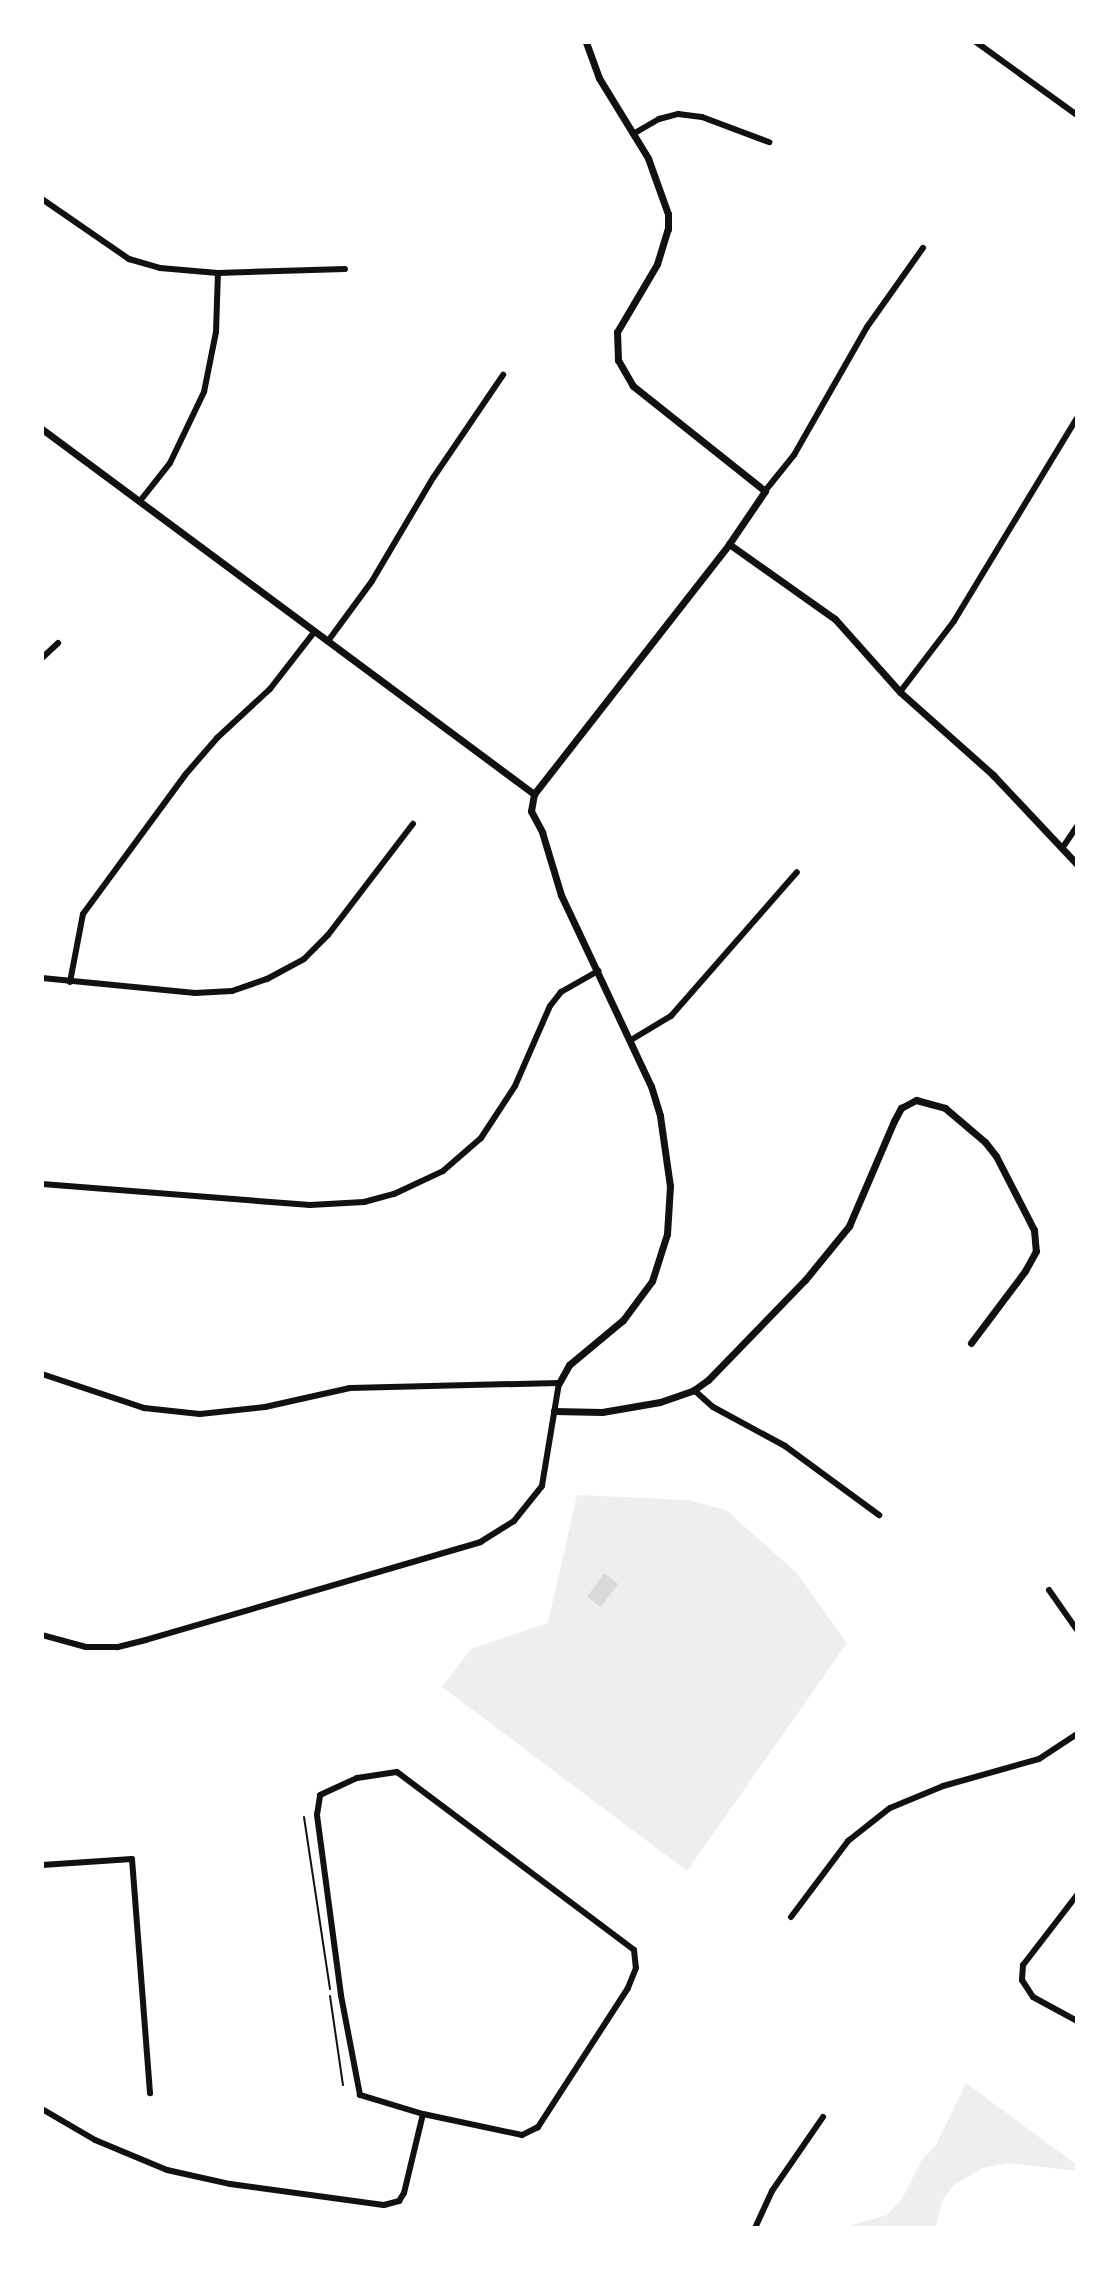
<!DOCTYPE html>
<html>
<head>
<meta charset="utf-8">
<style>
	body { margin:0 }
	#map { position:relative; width:1119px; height:2270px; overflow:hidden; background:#fff; font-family:Jost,sans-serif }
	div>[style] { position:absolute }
	.green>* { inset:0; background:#eee }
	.water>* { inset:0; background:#d9d9d9 }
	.path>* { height:2px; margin:-1px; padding:0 1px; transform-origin:1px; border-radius:1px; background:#111 }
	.minor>* { height:6px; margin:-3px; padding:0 3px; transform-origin:3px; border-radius:3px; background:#111 }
	.tertiary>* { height:7px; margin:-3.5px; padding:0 3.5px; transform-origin:3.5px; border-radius:3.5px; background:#111 }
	span { translate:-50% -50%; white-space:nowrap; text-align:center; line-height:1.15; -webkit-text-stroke:6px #fff; paint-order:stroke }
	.frame { position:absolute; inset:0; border:44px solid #fff; pointer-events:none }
</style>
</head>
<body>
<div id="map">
	<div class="green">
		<i style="clip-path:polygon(577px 1495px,688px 1500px,726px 1510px,796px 1572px,847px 1643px,687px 1871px,442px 1687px,471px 1649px,548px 1623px)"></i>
		<i style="clip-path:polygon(966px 2083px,1077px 2165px,1077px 2171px,1007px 2163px,983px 2168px,954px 2185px,943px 2199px,935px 2228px,794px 2228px,845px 2227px,887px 2215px,903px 2197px,921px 2161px,936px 2145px)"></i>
	</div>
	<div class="water">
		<i style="clip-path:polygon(604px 1573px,618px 1584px,601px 1607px,587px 1597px)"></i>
	</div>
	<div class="path">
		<i style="left:304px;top:1817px;width:174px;rotate:81.4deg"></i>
		<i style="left:330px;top:1996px;width:90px;rotate:81.7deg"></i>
	</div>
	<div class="minor">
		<i style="left:976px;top:42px;width:125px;rotate:35.9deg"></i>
		<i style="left:633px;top:134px;width:30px;rotate:-30deg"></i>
		<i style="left:659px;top:119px;width:20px;rotate:-15deg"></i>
		<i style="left:678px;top:114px;width:24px;rotate:7deg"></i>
		<i style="left:702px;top:117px;width:72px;rotate:20.5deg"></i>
		<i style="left:42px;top:199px;width:106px;rotate:34.6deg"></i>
		<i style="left:129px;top:259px;width:32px;rotate:16deg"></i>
		<i style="left:160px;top:268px;width:58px;rotate:4.9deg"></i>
		<i style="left:218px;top:273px;width:127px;rotate:-1.8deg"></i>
		<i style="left:765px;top:491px;width:46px;rotate:-51.1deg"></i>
		<i style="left:794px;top:455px;width:147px;rotate:-60.3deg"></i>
		<i style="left:867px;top:327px;width:97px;rotate:-54.7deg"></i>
		<i style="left:140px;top:501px;width:48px;rotate:-51.7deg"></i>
		<i style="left:170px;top:463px;width:79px;rotate:-64.4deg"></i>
		<i style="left:204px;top:392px;width:61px;rotate:-78.7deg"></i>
		<i style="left:216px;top:332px;width:59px;rotate:-88.1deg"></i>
		<i style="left:328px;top:641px;width:74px;rotate:-53.7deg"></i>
		<i style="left:372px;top:581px;width:120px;rotate:-59.4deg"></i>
		<i style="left:433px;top:478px;width:125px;rotate:-55.8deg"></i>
		<i style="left:42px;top:658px;width:22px;rotate:-43deg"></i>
		<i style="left:900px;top:692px;width:89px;rotate:-52.7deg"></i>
		<i style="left:954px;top:621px;width:237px;rotate:-58.8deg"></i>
		<i style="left:1063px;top:847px;width:25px;rotate:-56deg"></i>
		<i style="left:42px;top:978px;width:154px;rotate:5.6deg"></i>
		<i style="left:195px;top:993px;width:37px;rotate:-3deg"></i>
		<i style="left:232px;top:991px;width:37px;rotate:-19deg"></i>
		<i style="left:267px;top:979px;width:42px;rotate:-28.4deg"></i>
		<i style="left:304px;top:959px;width:34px;rotate:-45deg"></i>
		<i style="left:328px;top:935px;width:140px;rotate:-52.6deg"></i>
		<i style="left:70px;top:982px;width:69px;rotate:-79.2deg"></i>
		<i style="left:83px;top:914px;width:172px;rotate:-53.7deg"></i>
		<i style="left:185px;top:775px;width:49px;rotate:-49.1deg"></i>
		<i style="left:217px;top:738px;width:72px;rotate:-42.8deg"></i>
		<i style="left:270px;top:689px;width:73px;rotate:-52.2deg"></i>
		<i style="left:631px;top:1040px;width:47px;rotate:-31deg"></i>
		<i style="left:671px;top:1016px;width:191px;rotate:-48.8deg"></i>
		<i style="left:42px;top:1184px;width:269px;rotate:4.5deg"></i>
		<i style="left:310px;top:1205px;width:54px;rotate:-3.2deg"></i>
		<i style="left:364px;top:1202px;width:31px;rotate:-15deg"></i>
		<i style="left:394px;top:1194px;width:54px;rotate:-25.1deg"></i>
		<i style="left:443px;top:1171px;width:50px;rotate:-41deg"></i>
		<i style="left:481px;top:1138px;width:62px;rotate:-56.8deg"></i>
		<i style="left:515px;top:1086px;width:87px;rotate:-66.4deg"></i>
		<i style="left:550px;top:1006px;width:18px;rotate:-52deg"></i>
		<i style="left:561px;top:992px;width:43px;rotate:-29.6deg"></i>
		<i style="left:42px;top:1374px;width:108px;rotate:18.4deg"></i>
		<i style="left:144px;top:1408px;width:56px;rotate:6.1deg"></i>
		<i style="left:200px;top:1414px;width:65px;rotate:-6.1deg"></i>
		<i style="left:265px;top:1407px;width:87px;rotate:-12.6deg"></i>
		<i style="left:350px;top:1388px;width:209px;rotate:-1.4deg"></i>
		<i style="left:559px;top:1383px;width:104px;rotate:99.4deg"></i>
		<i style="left:542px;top:1486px;width:45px;rotate:128.7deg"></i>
		<i style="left:514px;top:1521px;width:39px;rotate:148deg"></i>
		<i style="left:481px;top:1542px;width:349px;rotate:163.7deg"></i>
		<i style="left:146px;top:1640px;width:30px;rotate:166deg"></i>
		<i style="left:117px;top:1647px;width:31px;rotate:180deg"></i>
		<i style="left:86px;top:1647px;width:46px;rotate:-164.7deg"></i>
		<i style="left:694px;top:1390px;width:25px;rotate:42deg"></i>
		<i style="left:713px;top:1407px;width:82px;rotate:28.4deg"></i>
		<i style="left:785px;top:1446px;width:117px;rotate:36.3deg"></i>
		<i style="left:1049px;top:1590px;width:49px;rotate:55deg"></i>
		<i style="left:397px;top:1772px;width:296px;rotate:36.9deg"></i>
		<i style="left:634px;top:1950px;width:18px;rotate:84deg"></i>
		<i style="left:636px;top:1968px;width:22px;rotate:112deg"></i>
		<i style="left:628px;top:1988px;width:166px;rotate:122.9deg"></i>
		<i style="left:538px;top:2127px;width:18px;rotate:153deg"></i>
		<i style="left:522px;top:2135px;width:101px;rotate:-168deg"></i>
		<i style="left:423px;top:2114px;width:66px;rotate:-163.2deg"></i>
		<i style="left:360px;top:2095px;width:102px;rotate:-100.8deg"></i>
		<i style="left:341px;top:1995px;width:182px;rotate:-97.6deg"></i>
		<i style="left:317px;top:1815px;width:20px;rotate:-81deg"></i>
		<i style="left:320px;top:1795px;width:41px;rotate:-24.7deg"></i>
		<i style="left:357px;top:1778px;width:40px;rotate:-8.5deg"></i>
		<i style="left:42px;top:1865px;width:90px;rotate:-3.8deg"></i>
		<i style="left:132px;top:1859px;width:235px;rotate:85.6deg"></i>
		<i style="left:1077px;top:1895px;width:88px;rotate:127.6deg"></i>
		<i style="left:1023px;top:1965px;width:15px;rotate:94deg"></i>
		<i style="left:1022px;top:1980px;width:20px;rotate:57deg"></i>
		<i style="left:1033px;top:1997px;width:50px;rotate:28.6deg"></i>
		<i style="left:791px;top:1917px;width:95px;rotate:-53.1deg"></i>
		<i style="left:848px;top:1841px;width:53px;rotate:-38.2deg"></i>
		<i style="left:890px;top:1808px;width:57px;rotate:-22.5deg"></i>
		<i style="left:943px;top:1786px;width:100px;rotate:-15.7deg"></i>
		<i style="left:1039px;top:1759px;width:45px;rotate:-33.3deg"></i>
		<i style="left:42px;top:2109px;width:61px;rotate:30.3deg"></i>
		<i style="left:95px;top:2140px;width:78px;rotate:22.6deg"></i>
		<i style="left:167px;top:2170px;width:65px;rotate:12.5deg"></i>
		<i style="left:230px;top:2184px;width:155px;rotate:7.8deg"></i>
		<i style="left:384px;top:2205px;width:16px;rotate:-15deg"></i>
		<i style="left:399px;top:2201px;width:9px;rotate:-58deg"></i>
		<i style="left:404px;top:2193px;width:81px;rotate:-76.5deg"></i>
		<i style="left:755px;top:2228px;width:41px;rotate:-65.3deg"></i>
		<i style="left:772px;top:2191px;width:90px;rotate:-55.4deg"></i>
	</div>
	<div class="tertiary">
		<i style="left:42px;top:429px;width:613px;rotate:36.57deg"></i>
		<i style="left:729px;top:544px;width:130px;rotate:35.3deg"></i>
		<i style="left:835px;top:619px;width:98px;rotate:48.3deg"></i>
		<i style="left:900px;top:692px;width:125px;rotate:41.7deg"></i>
		<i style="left:993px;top:775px;width:122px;rotate:46.7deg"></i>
		<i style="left:534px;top:794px;width:317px;rotate:-52deg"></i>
		<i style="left:729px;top:544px;width:64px;rotate:-55.8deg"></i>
		<i style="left:765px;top:491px;width:169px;rotate:-141.5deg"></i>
		<i style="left:633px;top:386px;width:30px;rotate:-120deg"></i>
		<i style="left:618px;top:360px;width:28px;rotate:-92deg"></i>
		<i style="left:617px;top:332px;width:79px;rotate:-59.5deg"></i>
		<i style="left:657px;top:264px;width:37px;rotate:-73deg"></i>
		<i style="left:668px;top:229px;width:15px;rotate:-90deg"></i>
		<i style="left:668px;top:214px;width:59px;rotate:-109.7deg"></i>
		<i style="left:648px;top:158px;width:94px;rotate:-121.5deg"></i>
		<i style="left:599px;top:78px;width:38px;rotate:-110deg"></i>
		<i style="left:534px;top:794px;width:17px;rotate:100deg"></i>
		<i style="left:531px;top:811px;width:24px;rotate:62deg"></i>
		<i style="left:542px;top:832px;width:66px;rotate:73.2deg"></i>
		<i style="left:561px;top:895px;width:211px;rotate:64.8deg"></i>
		<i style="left:651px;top:1086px;width:31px;rotate:73deg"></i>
		<i style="left:660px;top:1116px;width:71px;rotate:81.9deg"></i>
		<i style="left:670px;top:1186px;width:48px;rotate:93.6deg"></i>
		<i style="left:667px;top:1234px;width:49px;rotate:107.7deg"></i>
		<i style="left:652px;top:1281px;width:49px;rotate:126.6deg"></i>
		<i style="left:623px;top:1320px;width:70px;rotate:140.2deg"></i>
		<i style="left:569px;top:1365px;width:21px;rotate:119deg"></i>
		<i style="left:554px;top:1411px;width:48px;rotate:1.2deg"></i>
		<i style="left:602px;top:1412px;width:59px;rotate:-9.8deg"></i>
		<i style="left:660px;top:1402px;width:36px;rotate:-19deg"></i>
		<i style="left:694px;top:1390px;width:17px;rotate:-36deg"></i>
		<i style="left:708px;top:1380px;width:139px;rotate:-45.9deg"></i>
		<i style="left:805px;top:1280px;width:70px;rotate:-50.8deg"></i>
		<i style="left:849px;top:1226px;width:114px;rotate:-66.8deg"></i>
		<i style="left:894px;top:1121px;width:15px;rotate:-62deg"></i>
		<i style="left:901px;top:1108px;width:17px;rotate:-28deg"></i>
		<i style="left:916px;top:1100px;width:30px;rotate:15deg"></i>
		<i style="left:945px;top:1108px;width:52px;rotate:40.4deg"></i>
		<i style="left:985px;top:1142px;width:18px;rotate:52deg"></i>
		<i style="left:996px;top:1156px;width:83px;rotate:62.8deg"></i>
		<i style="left:1034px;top:1230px;width:21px;rotate:85deg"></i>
		<i style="left:1036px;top:1251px;width:23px;rotate:119deg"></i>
		<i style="left:1025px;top:1271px;width:90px;rotate:126.9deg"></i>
	</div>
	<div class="frame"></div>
</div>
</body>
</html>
